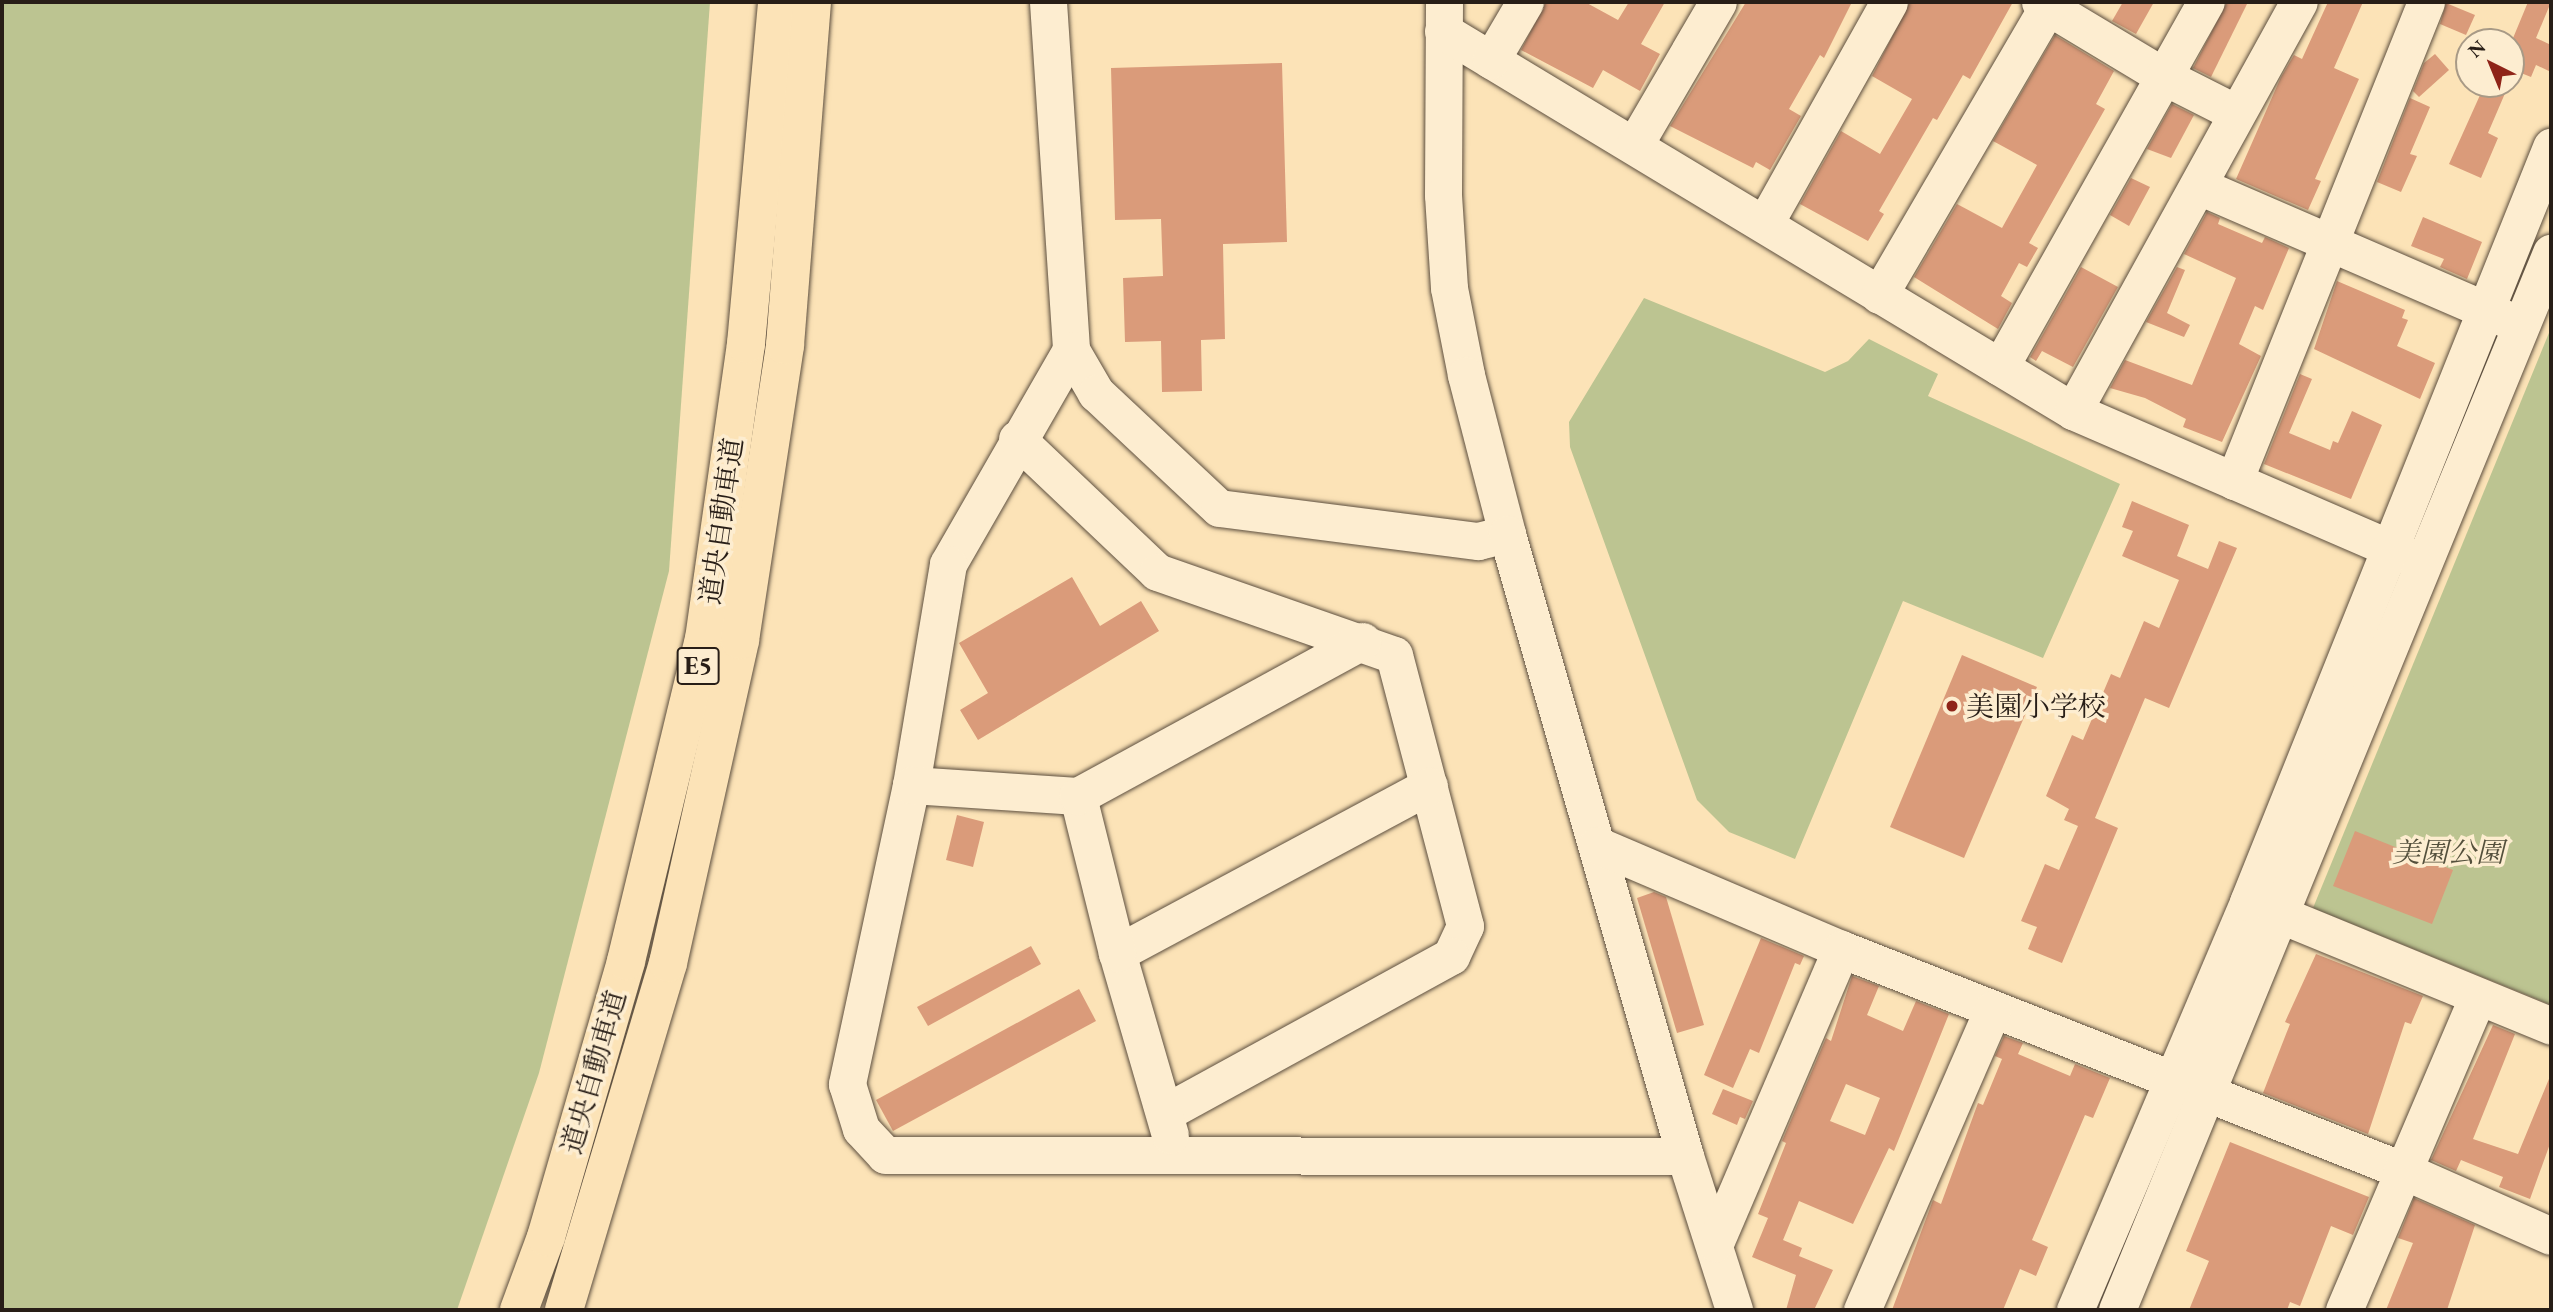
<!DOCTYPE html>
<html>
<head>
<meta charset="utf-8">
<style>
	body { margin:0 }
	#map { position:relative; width:2553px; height:1312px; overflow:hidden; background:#fce3b7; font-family:"EB Garamond","Noto Serif JP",serif }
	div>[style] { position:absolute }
	.green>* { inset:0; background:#bcc491 }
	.building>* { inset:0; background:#da9b7a }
	.roads { filter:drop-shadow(0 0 2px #5d4f3f) drop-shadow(0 0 2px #5d4f3f) }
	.minor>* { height:37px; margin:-18.5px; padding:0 18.5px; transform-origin:18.5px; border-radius:18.5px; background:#fdedd0 }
	.highway>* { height:38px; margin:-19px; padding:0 19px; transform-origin:19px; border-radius:19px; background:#fce3b7 }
	.dots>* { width:19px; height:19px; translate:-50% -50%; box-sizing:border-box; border:4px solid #fdedd0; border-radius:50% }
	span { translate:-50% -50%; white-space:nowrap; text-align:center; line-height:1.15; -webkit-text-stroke:7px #fdedd0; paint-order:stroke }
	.shield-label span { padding:2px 5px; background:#fdedd0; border:2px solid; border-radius:5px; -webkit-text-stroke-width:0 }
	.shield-label { font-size:26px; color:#281e17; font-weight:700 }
	.street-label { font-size:28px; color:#281e17 }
	.poi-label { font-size:28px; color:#281e17 }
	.left { translate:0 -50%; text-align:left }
	.park-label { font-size:28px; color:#54503c; font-style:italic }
	.frame { position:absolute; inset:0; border:4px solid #281e17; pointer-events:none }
	.north { position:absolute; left:2455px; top:28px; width:70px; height:70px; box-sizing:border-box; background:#fdedd0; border:2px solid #a89a86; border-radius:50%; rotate:317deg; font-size:19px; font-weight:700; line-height:28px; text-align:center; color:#281e17 }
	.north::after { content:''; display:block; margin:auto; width:24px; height:32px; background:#8f2418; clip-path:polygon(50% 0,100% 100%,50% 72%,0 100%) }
</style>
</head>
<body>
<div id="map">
	<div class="green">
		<i style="clip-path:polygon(2px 2px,710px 2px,669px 571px,539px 1073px,457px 1310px,2px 1310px)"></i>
		<i style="clip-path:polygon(1644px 298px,1825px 372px,1848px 361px,1869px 339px,1938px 374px,1928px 396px,2120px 484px,2043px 658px,1903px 601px,1795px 859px,1729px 832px,1697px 800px,1570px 447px,1569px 422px)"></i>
		<i style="clip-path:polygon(2551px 328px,2551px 1005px,2313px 908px)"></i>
	</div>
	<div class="building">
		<i style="clip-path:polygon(1546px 2px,1585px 2px,1618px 20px,1629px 2px,1665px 2px,1641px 44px,1660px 54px,1640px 91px,1603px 70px,1593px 88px,1521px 50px)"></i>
		<i style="clip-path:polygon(1746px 2px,1852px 2px,1824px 58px,1820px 55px,1789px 109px,1801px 116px,1770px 170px,1756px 162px,1753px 168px,1670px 126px)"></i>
		<i style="clip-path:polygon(1910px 2px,2013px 2px,1970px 79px,1963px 75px,1937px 120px,1933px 118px,1879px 211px,1884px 214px,1868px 241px,1800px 204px,1841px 131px,1880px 154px,1912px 99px,1872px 76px)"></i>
		<i style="clip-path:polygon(2123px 2px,2154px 2px,2136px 34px,2112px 21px)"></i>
		<i style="clip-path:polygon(2227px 2px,2248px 2px,2211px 77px,2193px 68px)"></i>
		<i style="clip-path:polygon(2328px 2px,2363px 2px,2334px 68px,2359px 79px,2315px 179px,2321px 181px,2308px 210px,2236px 179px,2281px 77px,2294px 55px,2302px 59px)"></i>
		<i style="clip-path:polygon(2528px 2px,2551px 2px,2536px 38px,2551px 45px,2551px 72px,2536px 65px,2531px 77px,2511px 69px,2511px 43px)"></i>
		<i style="clip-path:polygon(2446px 3px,2475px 15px,2466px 35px,2440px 24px)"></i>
		<i style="clip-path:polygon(2055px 35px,2114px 71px,2096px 104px,2105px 109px,2029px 243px,2038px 248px,2027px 267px,2019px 263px,2001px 296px,2012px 303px,1998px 329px,1914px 277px,1957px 204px,2002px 228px,2037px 165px,1993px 141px)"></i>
		<i style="clip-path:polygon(2435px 54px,2449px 70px,2419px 97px,2413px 91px,2424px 63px)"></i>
		<i style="clip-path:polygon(1282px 63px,1287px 242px,1223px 244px,1225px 339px,1201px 340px,1202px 391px,1162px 392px,1161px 341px,1125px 342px,1123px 278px,1163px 276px,1161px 219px,1115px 220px,1111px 68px)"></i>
		<i style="clip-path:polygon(2485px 84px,2509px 84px,2488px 133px,2498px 138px,2481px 178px,2449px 164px)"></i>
		<i style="clip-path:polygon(2410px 98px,2430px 107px,2410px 154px,2417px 156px,2401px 192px,2377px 182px)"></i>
		<i style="clip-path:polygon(2172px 104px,2194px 115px,2171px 158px,2147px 149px)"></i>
		<i style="clip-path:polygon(2131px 178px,2150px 187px,2129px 226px,2110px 215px)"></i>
		<i style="clip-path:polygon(2207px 212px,2220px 218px,2218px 224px,2262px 243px,2265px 237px,2289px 248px,2263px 310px,2255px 306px,2239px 344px,2261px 356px,2222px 442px,2183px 427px,2186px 419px,2145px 398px,2110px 388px,2125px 360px,2192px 385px,2236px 278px,2184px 254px)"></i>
		<i style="clip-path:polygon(2423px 217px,2482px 242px,2467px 279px,2440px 267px,2444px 259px,2411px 246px)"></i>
		<i style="clip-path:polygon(2081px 267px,2118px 287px,2073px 367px,2042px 351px,2036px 361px,2030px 357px)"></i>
		<i style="clip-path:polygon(2177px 267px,2185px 270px,2167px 313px,2190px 325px,2184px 337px,2146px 322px)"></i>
		<i style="clip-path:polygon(2337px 281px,2405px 310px,2402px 318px,2408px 320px,2397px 346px,2435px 363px,2420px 399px,2314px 349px)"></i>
		<i style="clip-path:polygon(2300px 374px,2312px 379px,2289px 433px,2330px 450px,2333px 441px,2338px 443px,2352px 411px,2382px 425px,2351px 499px,2264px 464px)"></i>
		<i style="clip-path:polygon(2132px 501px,2189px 525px,2177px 556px,2208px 569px,2219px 541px,2237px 548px,2169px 708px,2145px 698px,2095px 818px,2118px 828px,2062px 963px,2028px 949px,2037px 927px,2021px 921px,2045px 864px,2059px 870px,2078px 826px,2064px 820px,2069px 809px,2046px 796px,2072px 735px,2083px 740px,2111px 674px,2120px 678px,2144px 621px,2159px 628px,2179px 580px,2122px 556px,2133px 531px,2122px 527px)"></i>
		<i style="clip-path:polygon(1072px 577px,1100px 626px,1141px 601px,1159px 631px,978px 740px,960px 710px,988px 693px,959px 643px)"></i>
		<i style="clip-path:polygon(1962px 655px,2037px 687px,1964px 858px,1890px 827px)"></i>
		<i style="clip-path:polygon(957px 815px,984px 822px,973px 867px,946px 860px)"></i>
		<i style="clip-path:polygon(2355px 831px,2453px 870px,2432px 924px,2333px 886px)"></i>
		<i style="clip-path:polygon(1654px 892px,1666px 897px,1704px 1025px,1677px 1033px,1637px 898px)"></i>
		<i style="clip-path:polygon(1761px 938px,1804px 956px,1800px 965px,1795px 963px,1759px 1053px,1750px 1049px,1733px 1088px,1704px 1075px)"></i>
		<i style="clip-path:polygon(1031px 946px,1041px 964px,928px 1026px,917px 1007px)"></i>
		<i style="clip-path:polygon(2316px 954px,2423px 996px,2411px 1024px,2405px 1022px,2368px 1134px,2263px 1093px,2290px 1024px,2285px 1022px)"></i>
		<i style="clip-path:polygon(evenodd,1852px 976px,1879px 986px,1867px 1015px,1903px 1031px,1916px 1001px,1949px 1014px,1894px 1151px,1889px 1148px,1853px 1224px,1799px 1201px,1783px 1240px,1802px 1248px,1799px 1256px,1833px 1270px,1814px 1310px,1786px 1310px,1796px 1275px,1752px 1257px,1768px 1218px,1758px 1214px,1786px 1143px,1782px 1141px,1826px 1038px,1831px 1041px,1852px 976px,1846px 1084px,1880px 1098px,1865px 1135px,1830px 1121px,1846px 1084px)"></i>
		<i style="clip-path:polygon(1079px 989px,1096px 1021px,893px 1131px,876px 1100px)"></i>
		<i style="clip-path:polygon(2493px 1025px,2515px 1034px,2473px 1139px,2518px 1154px,2551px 1074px,2551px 1141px,2530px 1199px,2499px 1187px,2503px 1177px,2461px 1160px,2456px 1171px,2431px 1160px)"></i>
		<i style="clip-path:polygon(2004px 1036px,2023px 1043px,2018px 1054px,2070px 1076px,2075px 1064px,2110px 1078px,2093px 1118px,2085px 1115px,2032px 1240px,2048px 1247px,2036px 1276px,2020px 1269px,2003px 1310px,1892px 1310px,1933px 1200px,1941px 1204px,1978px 1103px,1983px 1105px,2002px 1059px,1995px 1056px)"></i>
		<i style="clip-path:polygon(1723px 1089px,1753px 1101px,1745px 1119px,1740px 1117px,1737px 1125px,1712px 1114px)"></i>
		<i style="clip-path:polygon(2230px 1142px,2369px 1197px,2353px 1235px,2331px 1226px,2300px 1306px,2290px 1302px,2287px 1310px,2189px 1310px,2209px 1261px,2186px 1251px)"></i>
		<i style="clip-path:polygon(2414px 1198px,2475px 1225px,2447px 1310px,2386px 1310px,2413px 1243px,2398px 1238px)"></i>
	</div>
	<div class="roads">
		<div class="minor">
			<i style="left:1048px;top:2px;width:349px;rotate:86.2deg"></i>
			<i style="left:1071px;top:350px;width:50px;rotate:59.8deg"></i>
			<i style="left:1096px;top:393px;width:168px;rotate:43.1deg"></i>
			<i style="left:1219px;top:508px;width:261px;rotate:7.3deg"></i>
			<i style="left:1478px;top:541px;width:30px;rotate:-14deg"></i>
			<i style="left:1444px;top:2px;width:193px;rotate:90.3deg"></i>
			<i style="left:1443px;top:195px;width:93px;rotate:86.3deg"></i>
			<i style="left:1449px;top:288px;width:89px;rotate:78.9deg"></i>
			<i style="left:1466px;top:375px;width:164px;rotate:75.5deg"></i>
			<i style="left:1507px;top:534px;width:647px;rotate:74.03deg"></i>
			<i style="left:1685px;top:1156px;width:162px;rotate:72.3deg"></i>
			<i style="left:2040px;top:2px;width:144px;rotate:31deg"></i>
			<i style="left:2163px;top:76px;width:82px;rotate:26.9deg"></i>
			<i style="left:1443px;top:31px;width:736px;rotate:31.1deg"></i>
			<i style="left:2073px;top:411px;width:369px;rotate:23.4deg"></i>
			<i style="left:1491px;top:60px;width:67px;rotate:-59.6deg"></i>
			<i style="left:1635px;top:144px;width:164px;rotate:-59.7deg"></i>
			<i style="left:2199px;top:186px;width:340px;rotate:23.4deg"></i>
			<i style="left:1765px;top:223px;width:253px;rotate:-60.7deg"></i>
			<i style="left:1879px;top:295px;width:339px;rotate:-59.7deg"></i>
			<i style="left:1071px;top:350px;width:247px;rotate:119.9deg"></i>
			<i style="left:948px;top:564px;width:224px;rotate:99.5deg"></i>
			<i style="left:911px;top:785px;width:306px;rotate:102.1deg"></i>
			<i style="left:847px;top:1084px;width:47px;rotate:72.7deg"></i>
			<i style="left:861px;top:1129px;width:35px;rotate:47deg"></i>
			<i style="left:885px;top:1155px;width:800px;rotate:0.07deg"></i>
			<i style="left:2000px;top:367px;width:419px;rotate:-60.6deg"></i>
			<i style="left:2073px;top:411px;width:467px;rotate:-61.1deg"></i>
			<i style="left:1017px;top:439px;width:193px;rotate:43.5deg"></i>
			<i style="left:1157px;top:572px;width:251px;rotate:19.3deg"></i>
			<i style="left:1394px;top:655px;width:280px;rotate:75.3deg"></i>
			<i style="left:1465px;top:926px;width:33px;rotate:115deg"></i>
			<i style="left:1451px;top:956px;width:325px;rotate:151.3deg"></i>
			<i style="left:2234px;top:481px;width:516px;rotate:-68.16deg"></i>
			<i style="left:911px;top:785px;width:167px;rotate:3.8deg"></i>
			<i style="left:1597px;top:845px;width:265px;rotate:23.1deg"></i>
			<i style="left:1841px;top:949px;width:603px;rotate:21.5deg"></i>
			<i style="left:2402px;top:1170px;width:163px;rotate:23.9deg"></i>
			<i style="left:2259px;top:906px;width:316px;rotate:22.3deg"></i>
			<i style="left:1117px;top:953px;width:354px;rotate:-28.2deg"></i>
			<i style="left:1170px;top:1135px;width:190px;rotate:-106.2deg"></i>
			<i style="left:1117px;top:953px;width:162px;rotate:-104deg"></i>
			<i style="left:1078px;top:796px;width:324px;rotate:-28.6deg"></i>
			<i style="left:1715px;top:1243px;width:320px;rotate:-66.8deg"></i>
			<i style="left:1862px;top:1310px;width:328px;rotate:-66.5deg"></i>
			<i style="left:2075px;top:1310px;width:443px;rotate:-67deg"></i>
			<i style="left:2248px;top:902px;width:814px;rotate:-68.13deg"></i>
			<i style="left:2117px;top:1310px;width:1143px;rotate:-67.68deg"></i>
			<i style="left:2344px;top:1310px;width:341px;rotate:-66.9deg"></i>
		</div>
		<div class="highway">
			<i style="left:519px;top:1310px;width:78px;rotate:-69.7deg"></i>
			<i style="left:546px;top:1237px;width:287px;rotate:-73.8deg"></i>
			<i style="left:626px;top:961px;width:331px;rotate:-76.4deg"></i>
			<i style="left:704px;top:639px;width:298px;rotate:-81.9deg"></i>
			<i style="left:746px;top:344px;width:343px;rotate:-84.8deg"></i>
			<i style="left:564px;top:1310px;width:362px;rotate:-73.3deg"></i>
			<i style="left:668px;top:963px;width:331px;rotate:-77.4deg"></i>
			<i style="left:740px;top:640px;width:298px;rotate:-81.3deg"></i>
			<i style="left:785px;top:345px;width:344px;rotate:-85.5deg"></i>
		</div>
	</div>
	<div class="dots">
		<i style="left:1952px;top:706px;background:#8f2418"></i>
	</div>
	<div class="shield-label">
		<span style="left:698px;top:666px">E5</span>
	</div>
	<div class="street-label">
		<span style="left:721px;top:521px;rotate:-82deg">道央自動車道</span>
		<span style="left:593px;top:1072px;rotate:-74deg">道央自動車道</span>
	</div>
	<div class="poi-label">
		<span class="left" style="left:1966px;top:706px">美園小学校</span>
	</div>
	<div class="park-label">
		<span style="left:2448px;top:852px">美園公園</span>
	</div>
	<div class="frame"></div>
	<div class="north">N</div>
</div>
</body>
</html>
